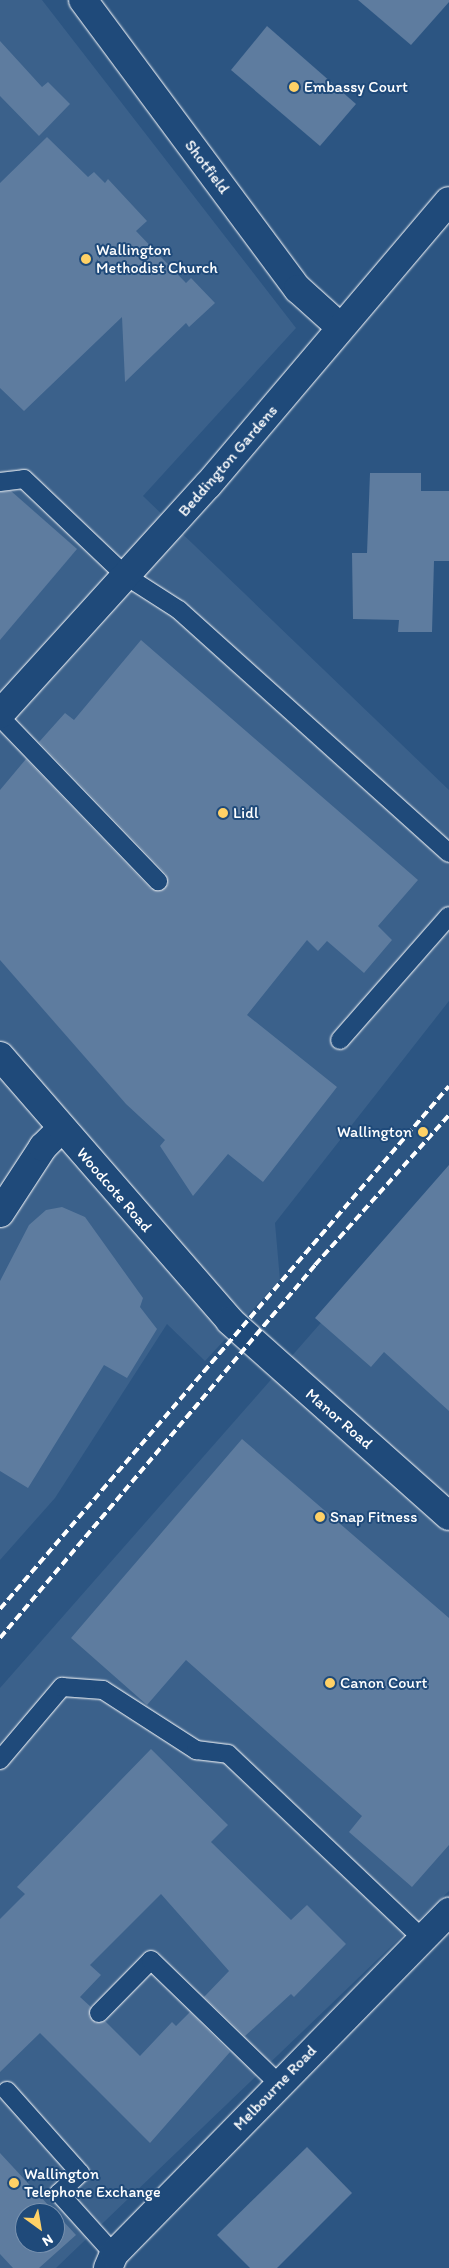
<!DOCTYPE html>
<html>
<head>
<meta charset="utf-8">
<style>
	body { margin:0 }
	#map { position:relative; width:449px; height:2268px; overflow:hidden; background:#2c5582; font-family:Itim,sans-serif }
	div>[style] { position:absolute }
	.built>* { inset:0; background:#3b618b }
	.building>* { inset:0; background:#5e7c9f }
	.roads { filter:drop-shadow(0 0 1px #fff) drop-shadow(0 0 1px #fff) }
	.service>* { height:18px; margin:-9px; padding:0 9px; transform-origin:9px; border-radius:9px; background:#1f4a7a }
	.minor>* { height:28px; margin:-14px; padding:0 14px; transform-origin:14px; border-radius:14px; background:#1f4a7a }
	.primary>* { height:28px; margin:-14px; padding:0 14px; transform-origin:14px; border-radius:14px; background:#1f4a7a }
	.rail>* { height:4px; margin-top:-2px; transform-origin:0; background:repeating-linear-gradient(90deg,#fff 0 8px,transparent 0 12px) }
	.dots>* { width:14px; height:14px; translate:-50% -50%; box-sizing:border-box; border:2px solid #1f4a7a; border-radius:50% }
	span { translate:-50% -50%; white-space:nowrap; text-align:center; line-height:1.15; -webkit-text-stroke:4px #1f4a7a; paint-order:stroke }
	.poi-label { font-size:16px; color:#fff }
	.left { translate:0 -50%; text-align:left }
	.right { translate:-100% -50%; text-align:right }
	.street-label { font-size:16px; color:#fff }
	.north { position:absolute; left:15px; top:2203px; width:50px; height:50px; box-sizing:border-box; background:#1f4a7a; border:1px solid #7992af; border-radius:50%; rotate:148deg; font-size:14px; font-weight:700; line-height:20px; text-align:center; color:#fff }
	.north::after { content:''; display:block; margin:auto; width:18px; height:22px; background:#ffd166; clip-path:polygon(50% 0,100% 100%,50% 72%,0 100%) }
</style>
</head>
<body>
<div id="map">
	<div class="built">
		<i style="clip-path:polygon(0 0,42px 0,296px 328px,143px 496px,449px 790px,449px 1001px,275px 1223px,280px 1280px,205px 1361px,167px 1324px,55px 1498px,0 1560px)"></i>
		<i style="clip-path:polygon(evenodd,449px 1177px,449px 1891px,56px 2268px,0 2268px,0 1688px,449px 1177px,25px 2213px,55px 2213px,55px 2243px,25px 2243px,25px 2213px)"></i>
	</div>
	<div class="building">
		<i style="clip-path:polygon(358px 0,449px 0,449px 2px,411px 45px)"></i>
		<i style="clip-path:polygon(267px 26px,356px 104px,320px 146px,231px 70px)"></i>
		<i style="clip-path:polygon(0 41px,42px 87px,48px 82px,70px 104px,39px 136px,0 96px)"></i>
		<i style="clip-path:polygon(47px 137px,88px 177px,94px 172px,105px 183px,108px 179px,147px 221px,136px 231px,186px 283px,191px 278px,215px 303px,189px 327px,186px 323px,125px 382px,122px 317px,24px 411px,0 388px,0 183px)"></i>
		<i style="clip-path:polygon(370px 473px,421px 473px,421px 491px,449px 491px,449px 561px,434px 561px,432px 632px,398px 632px,399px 620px,353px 619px,352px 553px,367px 553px)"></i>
		<i style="clip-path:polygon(11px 491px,77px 549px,0 640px,0 492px)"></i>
		<i style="clip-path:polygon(141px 640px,418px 880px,378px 926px,392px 940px,364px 973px,327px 941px,318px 951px,307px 940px,247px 1015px,337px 1087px,263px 1182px,228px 1154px,193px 1196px,160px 1146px,165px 1140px,126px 1104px,0 960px,0 790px,26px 759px,150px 888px,160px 891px,168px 884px,166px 874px,39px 742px,65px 713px,74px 720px)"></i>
		<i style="clip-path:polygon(449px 1165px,449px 1411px,384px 1352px,371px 1367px,315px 1318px)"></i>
		<i style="clip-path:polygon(62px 1207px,85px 1217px,143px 1298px,140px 1307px,157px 1329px,127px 1378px,104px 1365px,28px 1488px,0 1471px,0 1281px,29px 1225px,46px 1210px)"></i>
		<i style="clip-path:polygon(242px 1439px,449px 1618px,449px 1845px,412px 1887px,349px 1832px,362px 1816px,186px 1660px,147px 1705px,71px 1638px)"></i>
		<i style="clip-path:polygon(151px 1749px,228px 1825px,211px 1842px,291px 1920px,307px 1905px,346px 1944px,294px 1997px,291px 1994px,245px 2036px,204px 1997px,229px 1971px,161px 1894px,90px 1965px,101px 1975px,80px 1997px,91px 2007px,89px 2016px,96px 2023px,105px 2021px,140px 2056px,172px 2022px,176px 2026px,190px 2012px,230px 2052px,150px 2143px,40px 2033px,0 2072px,0 1919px,25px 1894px,17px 1887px)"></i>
		<i style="clip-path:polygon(307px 2147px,352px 2193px,277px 2268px,250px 2268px,217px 2235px)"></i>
		<i style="clip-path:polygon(evenodd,0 2153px,76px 2235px,39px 2268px,13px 2268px,0 2254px,0 2153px,25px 2213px,55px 2213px,55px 2243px,25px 2243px,25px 2213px)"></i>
	</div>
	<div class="roads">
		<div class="service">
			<i style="left:0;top:482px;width:24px;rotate:-7deg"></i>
			<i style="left:24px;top:479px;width:141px;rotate:43.6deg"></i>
			<i style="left:126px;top:576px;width:63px;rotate:32.7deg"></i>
			<i style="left:179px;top:610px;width:363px;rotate:42deg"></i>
			<i style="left:0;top:717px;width:228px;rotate:46.1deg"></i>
			<i style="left:340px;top:1040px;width:165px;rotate:-48.7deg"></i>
			<i style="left:0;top:1760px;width:96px;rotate:-49.7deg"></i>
			<i style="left:62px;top:1687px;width:41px;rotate:4.2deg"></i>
			<i style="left:103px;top:1690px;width:111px;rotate:32.8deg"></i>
			<i style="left:196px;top:1750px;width:32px;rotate:7deg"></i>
			<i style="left:228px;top:1754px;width:267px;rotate:43.5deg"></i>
			<i style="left:99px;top:2013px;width:74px;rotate:-45.5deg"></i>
			<i style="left:151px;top:1960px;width:178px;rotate:44.1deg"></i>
			<i style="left:7px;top:2091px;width:110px;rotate:48.3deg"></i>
			<i style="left:80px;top:2173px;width:29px;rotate:136deg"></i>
			<i style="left:59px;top:2193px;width:82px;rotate:48deg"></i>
		</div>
		<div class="minor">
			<i style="left:83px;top:0;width:360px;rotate:53.4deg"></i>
			<i style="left:298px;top:289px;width:57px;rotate:42.1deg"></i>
			<i style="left:0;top:714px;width:309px;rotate:-47.8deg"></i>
			<i style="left:208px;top:485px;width:372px;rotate:-49.7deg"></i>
			<i style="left:0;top:1213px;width:79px;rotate:-56.9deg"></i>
			<i style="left:43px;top:1147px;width:25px;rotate:-45deg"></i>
			<i style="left:108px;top:2268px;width:15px;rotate:-67deg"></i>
			<i style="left:114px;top:2254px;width:479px;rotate:-45.6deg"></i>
		</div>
		<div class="primary">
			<i style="left:0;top:1056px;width:351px;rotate:49deg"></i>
			<i style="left:230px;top:1321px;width:293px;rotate:41.7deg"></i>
		</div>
	</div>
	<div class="rail">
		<i style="left:0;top:1609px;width:689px;rotate:-49.35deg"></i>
		<i style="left:0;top:1638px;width:488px;rotate:-49.8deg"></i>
		<i style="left:315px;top:1265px;width:201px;rotate:-48.2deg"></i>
	</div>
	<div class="dots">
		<i style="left:294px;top:87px;background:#ffd166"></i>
		<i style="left:86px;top:259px;background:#ffd166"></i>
		<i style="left:223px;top:813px;background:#ffd166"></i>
		<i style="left:423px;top:1132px;background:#ffd166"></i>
		<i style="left:320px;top:1517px;background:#ffd166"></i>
		<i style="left:330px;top:1683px;background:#ffd166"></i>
		<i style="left:14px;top:2183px;background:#ffd166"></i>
	</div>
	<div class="poi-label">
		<span class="left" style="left:304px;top:87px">Embassy Court</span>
		<span class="left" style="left:96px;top:259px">Wallington<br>Methodist Church</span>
		<span class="left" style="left:233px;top:813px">Lidl</span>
		<span class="right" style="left:412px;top:1132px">Wallington</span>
		<span class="left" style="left:330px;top:1517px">Snap Fitness</span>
		<span class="left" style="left:340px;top:1683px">Canon Court</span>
		<span class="left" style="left:24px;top:2183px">Wallington<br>Telephone Exchange</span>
	</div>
	<div class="street-label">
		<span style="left:207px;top:167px;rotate:53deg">Shotfield</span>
		<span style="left:228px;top:461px;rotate:-49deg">Beddington Gardens</span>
		<span style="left:114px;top:1190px;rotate:49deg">Woodcote Road</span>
		<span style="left:339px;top:1419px;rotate:41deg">Manor Road</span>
		<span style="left:275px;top:2088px;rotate:-46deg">Melbourne Road</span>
	</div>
	<div class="north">N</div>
</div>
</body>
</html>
